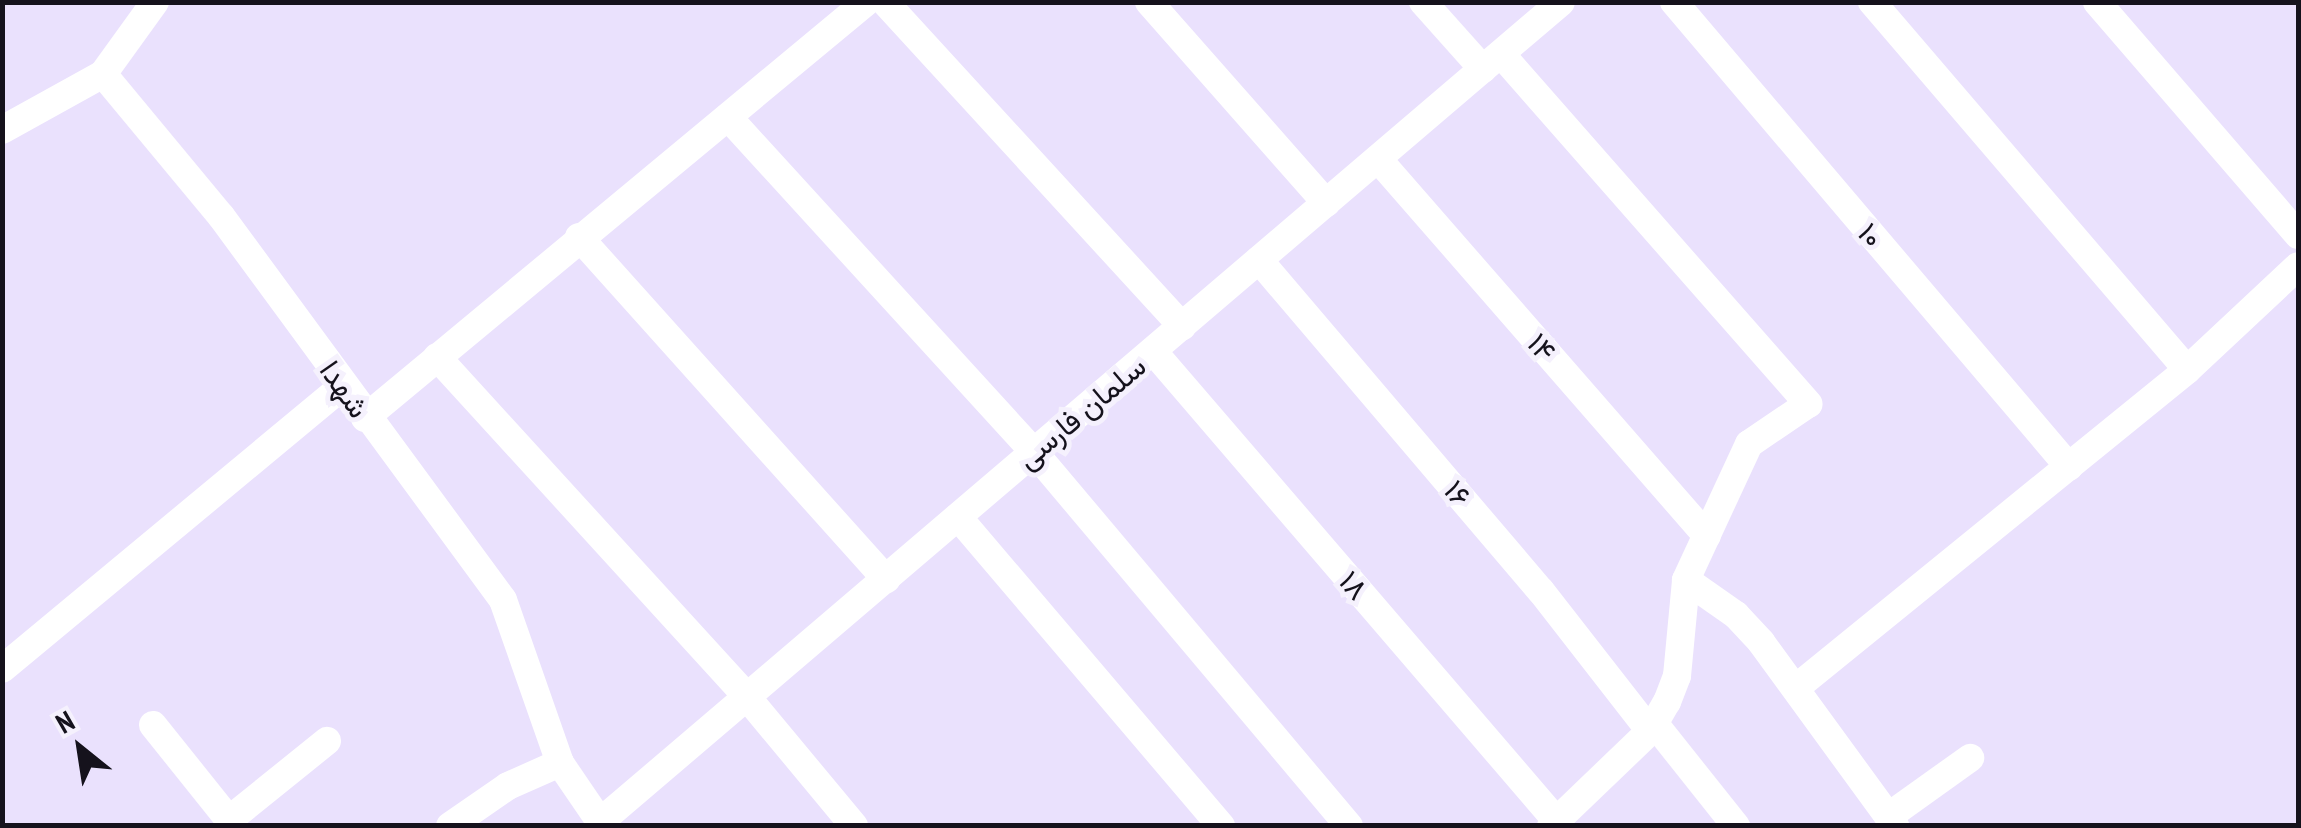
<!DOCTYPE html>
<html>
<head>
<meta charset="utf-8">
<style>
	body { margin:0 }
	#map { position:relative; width:2301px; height:828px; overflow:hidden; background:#eae1fd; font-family:"PT Sans Narrow",Vazirmatn,sans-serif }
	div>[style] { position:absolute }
	.street>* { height:28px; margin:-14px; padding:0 14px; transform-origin:14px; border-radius:14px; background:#fff }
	span { translate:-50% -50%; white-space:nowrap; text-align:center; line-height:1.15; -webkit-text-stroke:10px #f5f1fd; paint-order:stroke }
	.street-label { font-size:30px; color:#15121c }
	.frame { position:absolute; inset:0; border:5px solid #15121c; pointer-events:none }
	.north { position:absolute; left:30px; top:698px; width:100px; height:100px; -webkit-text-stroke:8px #f5f1fd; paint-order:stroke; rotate:330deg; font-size:28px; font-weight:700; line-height:40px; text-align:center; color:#15121c }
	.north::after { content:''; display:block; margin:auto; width:35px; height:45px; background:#15121c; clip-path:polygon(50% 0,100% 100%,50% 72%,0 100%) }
</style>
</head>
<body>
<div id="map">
	<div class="street">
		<i style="left:885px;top:2px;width:440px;rotate:47.5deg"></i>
		<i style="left:1149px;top:2px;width:268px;rotate:48.6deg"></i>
		<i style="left:1423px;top:2px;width:90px;rotate:48.2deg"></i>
		<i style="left:1674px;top:2px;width:610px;rotate:49.65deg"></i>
		<i style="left:1872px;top:2px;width:484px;rotate:49.4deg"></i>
		<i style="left:2097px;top:2px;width:308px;rotate:49.2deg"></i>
		<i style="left:1501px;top:54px;width:466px;rotate:48.7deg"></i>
		<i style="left:1808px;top:404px;width:71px;rotate:145.9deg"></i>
		<i style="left:1749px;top:444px;width:150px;rotate:114.9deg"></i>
		<i style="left:1686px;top:580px;width:61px;rotate:35deg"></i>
		<i style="left:1736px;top:615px;width:37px;rotate:47deg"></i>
		<i style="left:1761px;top:642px;width:228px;rotate:53.9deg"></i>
		<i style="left:103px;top:74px;width:89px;rotate:-54.2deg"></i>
		<i style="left:728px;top:117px;width:454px;rotate:47.6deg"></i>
		<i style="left:1034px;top:452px;width:489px;rotate:49.9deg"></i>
		<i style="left:2px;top:130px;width:115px;rotate:-29deg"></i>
		<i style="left:103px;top:74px;width:185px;rotate:50.3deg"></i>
		<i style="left:221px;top:216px;width:476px;rotate:53.7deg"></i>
		<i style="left:503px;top:600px;width:173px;rotate:70.7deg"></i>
		<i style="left:560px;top:763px;width:76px;rotate:55.7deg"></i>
		<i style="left:1378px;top:159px;width:500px;rotate:48.89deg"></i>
		<i style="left:579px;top:237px;width:460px;rotate:48.1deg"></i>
		<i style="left:1259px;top:260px;width:435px;rotate:49.6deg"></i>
		<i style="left:1541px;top:591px;width:177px;rotate:52.1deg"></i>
		<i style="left:1153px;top:351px;width:617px;rotate:49.34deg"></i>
		<i style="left:437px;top:357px;width:460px;rotate:47.6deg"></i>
		<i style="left:747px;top:697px;width:168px;rotate:50.3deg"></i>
		<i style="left:365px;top:418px;width:651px;rotate:-39.7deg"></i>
		<i style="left:958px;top:517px;width:406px;rotate:49.6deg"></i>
		<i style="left:2px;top:669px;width:443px;rotate:-39.7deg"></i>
		<i style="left:1797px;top:687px;width:503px;rotate:-39.1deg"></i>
		<i style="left:2187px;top:370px;width:152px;rotate:-43.1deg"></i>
		<i style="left:1654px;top:723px;width:132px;rotate:51.5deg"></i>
		<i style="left:153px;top:725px;width:129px;rotate:51.3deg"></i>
		<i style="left:1889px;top:816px;width:100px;rotate:-35.6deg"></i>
		<i style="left:229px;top:820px;width:126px;rotate:-38.9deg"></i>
		<i style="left:600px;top:822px;width:1263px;rotate:-40.47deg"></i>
		<i style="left:450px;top:826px;width:70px;rotate:-34.6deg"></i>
		<i style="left:508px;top:786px;width:57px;rotate:-23.9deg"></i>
		<i style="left:1551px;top:826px;width:137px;rotate:-43.8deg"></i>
		<i style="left:1650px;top:731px;width:34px;rotate:-60deg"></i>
		<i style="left:1667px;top:702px;width:28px;rotate:-69deg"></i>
		<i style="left:1677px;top:676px;width:96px;rotate:-84.6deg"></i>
	</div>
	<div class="street-label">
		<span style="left:1871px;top:235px;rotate:50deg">۱۰</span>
		<span style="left:1542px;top:347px;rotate:49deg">۱۴</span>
		<span style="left:345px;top:389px;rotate:55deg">شهدا</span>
		<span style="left:1081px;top:412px;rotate:-40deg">سلمان فارسی</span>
		<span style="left:1458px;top:493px;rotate:50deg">۱۶</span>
		<span style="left:1354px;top:585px;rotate:49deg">۱۸</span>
	</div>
	<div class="frame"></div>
	<div class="north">N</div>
</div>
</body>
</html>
